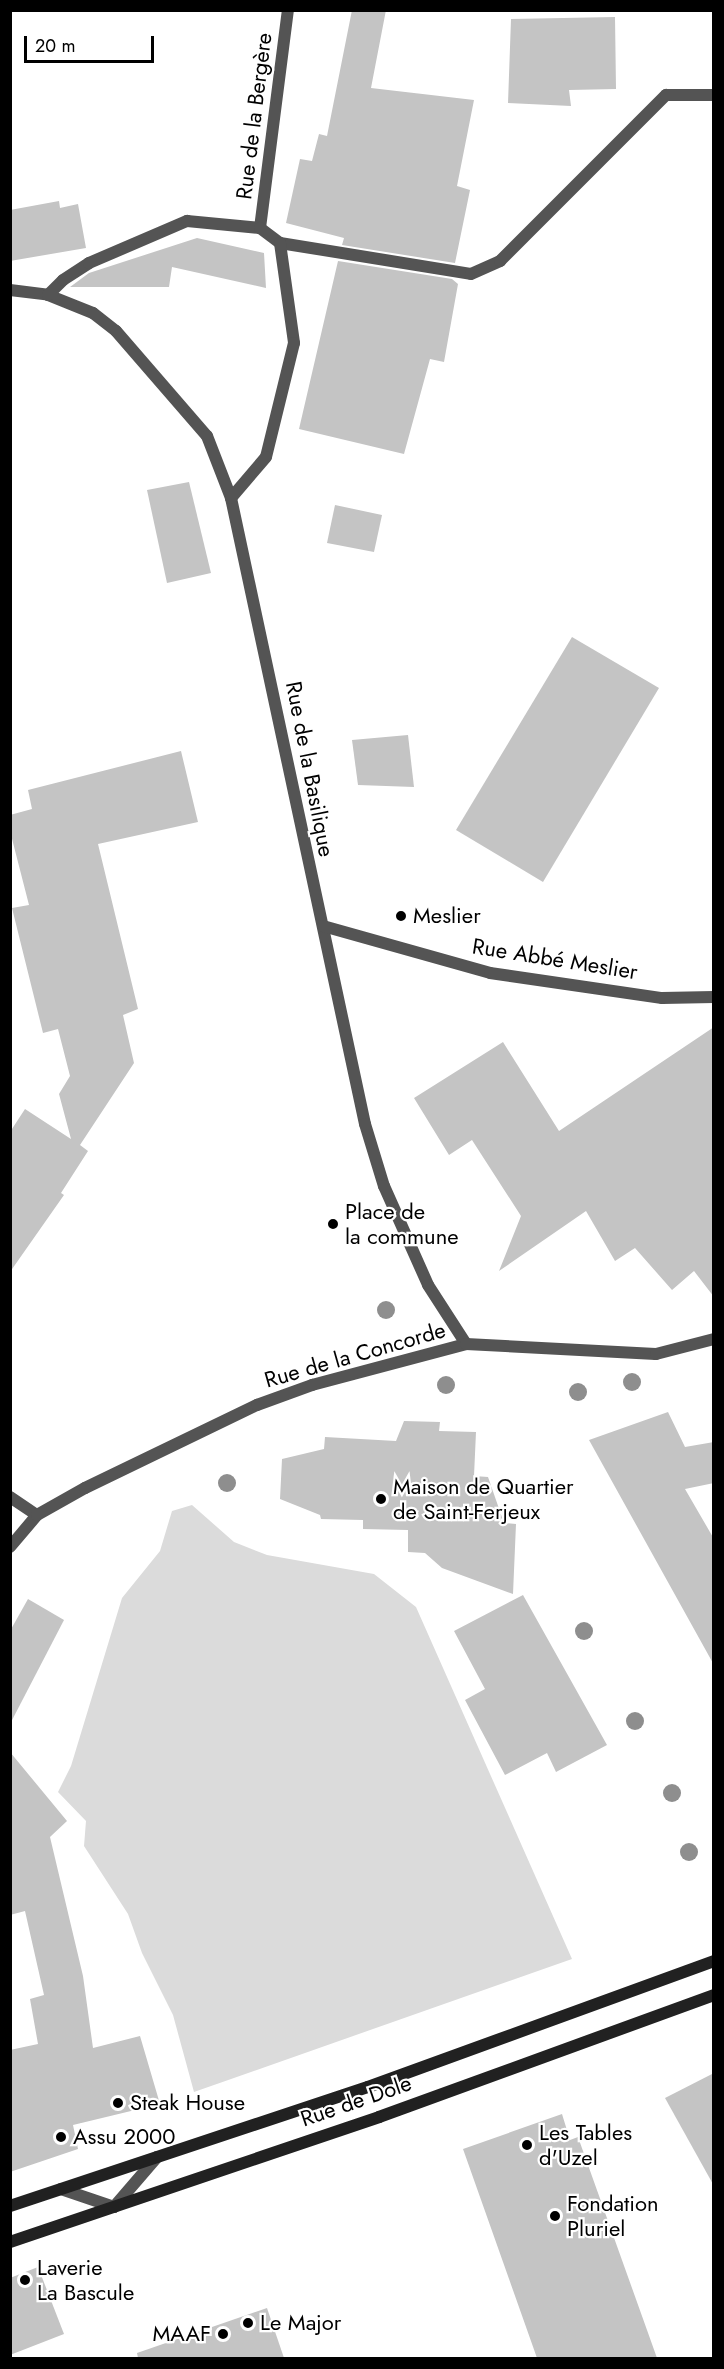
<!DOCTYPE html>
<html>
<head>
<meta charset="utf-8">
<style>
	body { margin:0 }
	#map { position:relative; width:724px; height:2369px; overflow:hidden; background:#fff; font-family:Jost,sans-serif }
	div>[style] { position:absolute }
	.green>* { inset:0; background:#dbdbdb }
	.building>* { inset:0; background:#c4c4c4 }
	.service>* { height:12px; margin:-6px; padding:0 6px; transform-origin:6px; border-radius:6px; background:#545454 }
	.minor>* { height:12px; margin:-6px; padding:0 6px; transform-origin:6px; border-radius:6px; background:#545454 }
	.secondary>* { height:12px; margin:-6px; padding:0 6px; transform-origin:6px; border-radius:6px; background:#212121 }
	.trees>* { width:18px; height:18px; margin:-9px; border-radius:50%; background:#8e8e8e }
	.dots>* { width:16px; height:16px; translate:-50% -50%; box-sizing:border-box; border:3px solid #fff; border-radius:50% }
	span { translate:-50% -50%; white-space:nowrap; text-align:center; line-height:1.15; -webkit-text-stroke:4.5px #fff; paint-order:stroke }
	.street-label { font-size:22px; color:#000 }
	.poi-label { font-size:22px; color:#000 }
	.left { translate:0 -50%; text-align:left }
	.right { translate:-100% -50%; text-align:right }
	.frame { position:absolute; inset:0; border:12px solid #000; pointer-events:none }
	.scale { position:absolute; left:24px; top:36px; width:130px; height:27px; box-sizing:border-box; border:3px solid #000; border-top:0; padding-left:8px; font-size:18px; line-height:21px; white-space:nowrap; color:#000; -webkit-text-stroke:4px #fff; paint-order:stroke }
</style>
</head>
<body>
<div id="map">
	<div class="green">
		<i style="clip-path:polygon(192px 1505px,234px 1542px,267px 1555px,374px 1574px,416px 1607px,572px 1959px,194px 2092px,173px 2015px,142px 1953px,128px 1914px,84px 1846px,86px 1821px,58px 1792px,71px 1766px,122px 1598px,160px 1551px,172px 1511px)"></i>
	</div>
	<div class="building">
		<i style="clip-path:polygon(352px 10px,386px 10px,371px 88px,474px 100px,457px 186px,470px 190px,455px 263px,342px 245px,344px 238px,286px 223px,300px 159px,312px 161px,319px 134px,327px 136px)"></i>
		<i style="clip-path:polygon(615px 17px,616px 89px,569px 90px,571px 106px,508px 103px,511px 19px)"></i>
		<i style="clip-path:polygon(59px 201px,60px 208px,78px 204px,86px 248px,10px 261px,10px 210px)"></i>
		<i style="clip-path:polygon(197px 238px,264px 253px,266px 288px,172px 267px,169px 287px,70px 287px,89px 273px)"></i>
		<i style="clip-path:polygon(338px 261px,452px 279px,458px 284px,444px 362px,430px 359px,404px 454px,299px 429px)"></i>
		<i style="clip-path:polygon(189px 482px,211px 573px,167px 583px,147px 490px)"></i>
		<i style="clip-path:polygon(335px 505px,382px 515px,374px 552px,327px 543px)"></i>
		<i style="clip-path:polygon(572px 637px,659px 688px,543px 882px,456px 830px)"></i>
		<i style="clip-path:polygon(408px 735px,414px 787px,358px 785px,352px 740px)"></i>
		<i style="clip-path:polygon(181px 751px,198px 822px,98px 844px,138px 1009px,123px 1015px,134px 1063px,80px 1145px,88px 1151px,61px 1193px,64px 1195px,10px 1272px,10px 1132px,25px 1109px,71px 1139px,59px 1094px,70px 1076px,58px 1029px,43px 1033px,12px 908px,29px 905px,10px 831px,10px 815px,32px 809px,28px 790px)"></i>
		<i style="clip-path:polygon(714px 1027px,714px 1297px,694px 1271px,672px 1290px,635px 1248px,615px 1261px,586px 1211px,499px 1271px,521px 1216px,472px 1140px,449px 1155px,414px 1098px,503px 1042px,559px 1131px)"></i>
		<i style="clip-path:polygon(668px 1412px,685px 1447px,714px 1442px,714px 1483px,685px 1489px,714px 1539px,714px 1665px,589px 1440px)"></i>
		<i style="clip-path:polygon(404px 1421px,440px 1422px,439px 1431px,476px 1432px,474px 1476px,488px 1477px,504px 1523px,516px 1524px,513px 1594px,442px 1568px,425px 1553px,408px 1552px,408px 1530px,363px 1529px,363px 1520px,321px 1519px,320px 1515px,280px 1499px,282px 1459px,324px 1449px,325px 1437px,396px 1441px)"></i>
		<i style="clip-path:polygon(523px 1595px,607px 1745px,556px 1772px,547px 1753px,505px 1775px,465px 1700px,485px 1689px,454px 1631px)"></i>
		<i style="clip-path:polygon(28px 1599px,64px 1620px,10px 1724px,10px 1631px)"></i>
		<i style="clip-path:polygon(10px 1752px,67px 1821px,50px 1837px,83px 1976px,93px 2048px,140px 2036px,160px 2104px,73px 2125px,78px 2149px,10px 2172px,10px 2050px,38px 2044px,30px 1999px,44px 1995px,25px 1911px,10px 1915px)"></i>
		<i style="clip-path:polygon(714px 2073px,714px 2186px,665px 2098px)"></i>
		<i style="clip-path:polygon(562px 2114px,570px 2140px,578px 2137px,657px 2358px,537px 2358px,463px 2149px)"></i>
		<i style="clip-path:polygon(38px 2267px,64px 2334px,10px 2355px,10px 2278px)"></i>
		<i style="clip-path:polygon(267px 2308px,284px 2358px,138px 2358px,137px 2353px)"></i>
	</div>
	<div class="service">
		<i style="left:61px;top:2189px;width:56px;rotate:18.8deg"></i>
		<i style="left:114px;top:2207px;width:66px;rotate:-49.3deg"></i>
	</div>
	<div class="minor">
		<i style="left:260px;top:228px;width:220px;rotate:-82.7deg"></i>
		<i style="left:280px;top:243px;width:193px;rotate:9.2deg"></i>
		<i style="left:471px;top:274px;width:32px;rotate:-24deg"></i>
		<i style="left:500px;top:261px;width:235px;rotate:-45deg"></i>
		<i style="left:666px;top:95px;width:48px"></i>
		<i style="left:10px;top:290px;width:38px;rotate:7deg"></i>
		<i style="left:48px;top:295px;width:48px;rotate:21.8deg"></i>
		<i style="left:93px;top:313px;width:29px;rotate:38deg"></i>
		<i style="left:116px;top:331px;width:139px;rotate:49.1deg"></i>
		<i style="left:207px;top:436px;width:66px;rotate:68.8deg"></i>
		<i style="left:231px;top:498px;width:640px;rotate:77.92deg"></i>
		<i style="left:365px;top:1124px;width:65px;rotate:73deg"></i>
		<i style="left:384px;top:1186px;width:108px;rotate:66deg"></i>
		<i style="left:428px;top:1285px;width:70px;rotate:57.2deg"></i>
		<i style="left:48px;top:295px;width:21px;rotate:-45deg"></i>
		<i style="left:63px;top:280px;width:31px;rotate:-33deg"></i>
		<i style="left:89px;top:263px;width:107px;rotate:-23.2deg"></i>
		<i style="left:187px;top:221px;width:73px;rotate:5.5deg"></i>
		<i style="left:260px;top:228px;width:25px;rotate:37deg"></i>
		<i style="left:280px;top:243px;width:101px;rotate:82deg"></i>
		<i style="left:294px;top:343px;width:117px;rotate:103.8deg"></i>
		<i style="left:266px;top:457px;width:54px;rotate:130.5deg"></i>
		<i style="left:323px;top:926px;width:173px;rotate:15.7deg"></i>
		<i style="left:490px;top:973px;width:174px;rotate:8.3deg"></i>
		<i style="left:662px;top:998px;width:52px;rotate:-1.1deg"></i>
		<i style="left:10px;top:1497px;width:32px;rotate:34deg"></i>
		<i style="left:10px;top:1547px;width:42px;rotate:-49.8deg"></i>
		<i style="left:37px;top:1515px;width:55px;rotate:-29.4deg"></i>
		<i style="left:85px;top:1488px;width:191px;rotate:-25.8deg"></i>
		<i style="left:257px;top:1405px;width:59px;rotate:-20deg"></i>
		<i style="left:312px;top:1385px;width:159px;rotate:-14.9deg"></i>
		<i style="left:466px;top:1344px;width:190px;rotate:3deg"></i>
		<i style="left:656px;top:1354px;width:60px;rotate:-14.5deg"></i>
	</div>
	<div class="secondary">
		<i style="left:10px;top:2206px;width:377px;rotate:-18.4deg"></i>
		<i style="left:368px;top:2087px;width:368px;rotate:-20deg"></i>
		<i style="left:10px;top:2242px;width:390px;rotate:-18.7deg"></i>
		<i style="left:379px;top:2117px;width:357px;rotate:-20deg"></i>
	</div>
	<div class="trees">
		<i style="left:386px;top:1310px"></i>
		<i style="left:632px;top:1382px"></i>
		<i style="left:446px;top:1385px"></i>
		<i style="left:578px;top:1392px"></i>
		<i style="left:227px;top:1483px"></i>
		<i style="left:584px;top:1631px"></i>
		<i style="left:635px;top:1721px"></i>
		<i style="left:672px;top:1793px"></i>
		<i style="left:689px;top:1852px"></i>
	</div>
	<div class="dots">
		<i style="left:401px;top:916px;background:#000"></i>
		<i style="left:333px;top:1224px;background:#000"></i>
		<i style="left:381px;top:1499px;background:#000"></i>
		<i style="left:118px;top:2103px;background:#000"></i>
		<i style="left:61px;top:2137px;background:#000"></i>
		<i style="left:527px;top:2145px;background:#000"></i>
		<i style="left:555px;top:2216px;background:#000"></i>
		<i style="left:25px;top:2280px;background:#000"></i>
		<i style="left:248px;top:2323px;background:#000"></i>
		<i style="left:223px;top:2334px;background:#000"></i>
	</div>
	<div class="street-label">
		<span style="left:254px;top:116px;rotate:-83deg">Rue de la Bergère</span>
		<span style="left:310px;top:769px;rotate:79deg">Rue de la Basilique</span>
		<span style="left:555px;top:959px;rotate:9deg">Rue Abbé Meslier</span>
		<span style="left:355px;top:1355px;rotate:-16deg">Rue de la Concorde</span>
		<span style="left:356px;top:2101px;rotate:-19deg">Rue de Dole</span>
	</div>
	<div class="poi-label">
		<span class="left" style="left:413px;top:916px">Meslier</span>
		<span class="left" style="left:345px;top:1224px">Place de<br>la commune</span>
		<span class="left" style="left:393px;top:1499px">Maison de Quartier<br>de Saint-Ferjeux</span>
		<span class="left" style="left:130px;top:2103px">Steak House</span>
		<span class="left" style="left:539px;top:2145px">Les Tables<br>d'Uzel</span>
		<span class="left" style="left:73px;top:2137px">Assu 2000</span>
		<span class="left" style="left:567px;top:2216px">Fondation<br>Pluriel</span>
		<span class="left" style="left:37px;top:2280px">Laverie<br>La Bascule</span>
		<span class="left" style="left:260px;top:2323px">Le Major</span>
		<span class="right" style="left:211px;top:2334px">MAAF</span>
	</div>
	<div class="frame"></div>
	<div class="scale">20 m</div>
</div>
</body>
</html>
